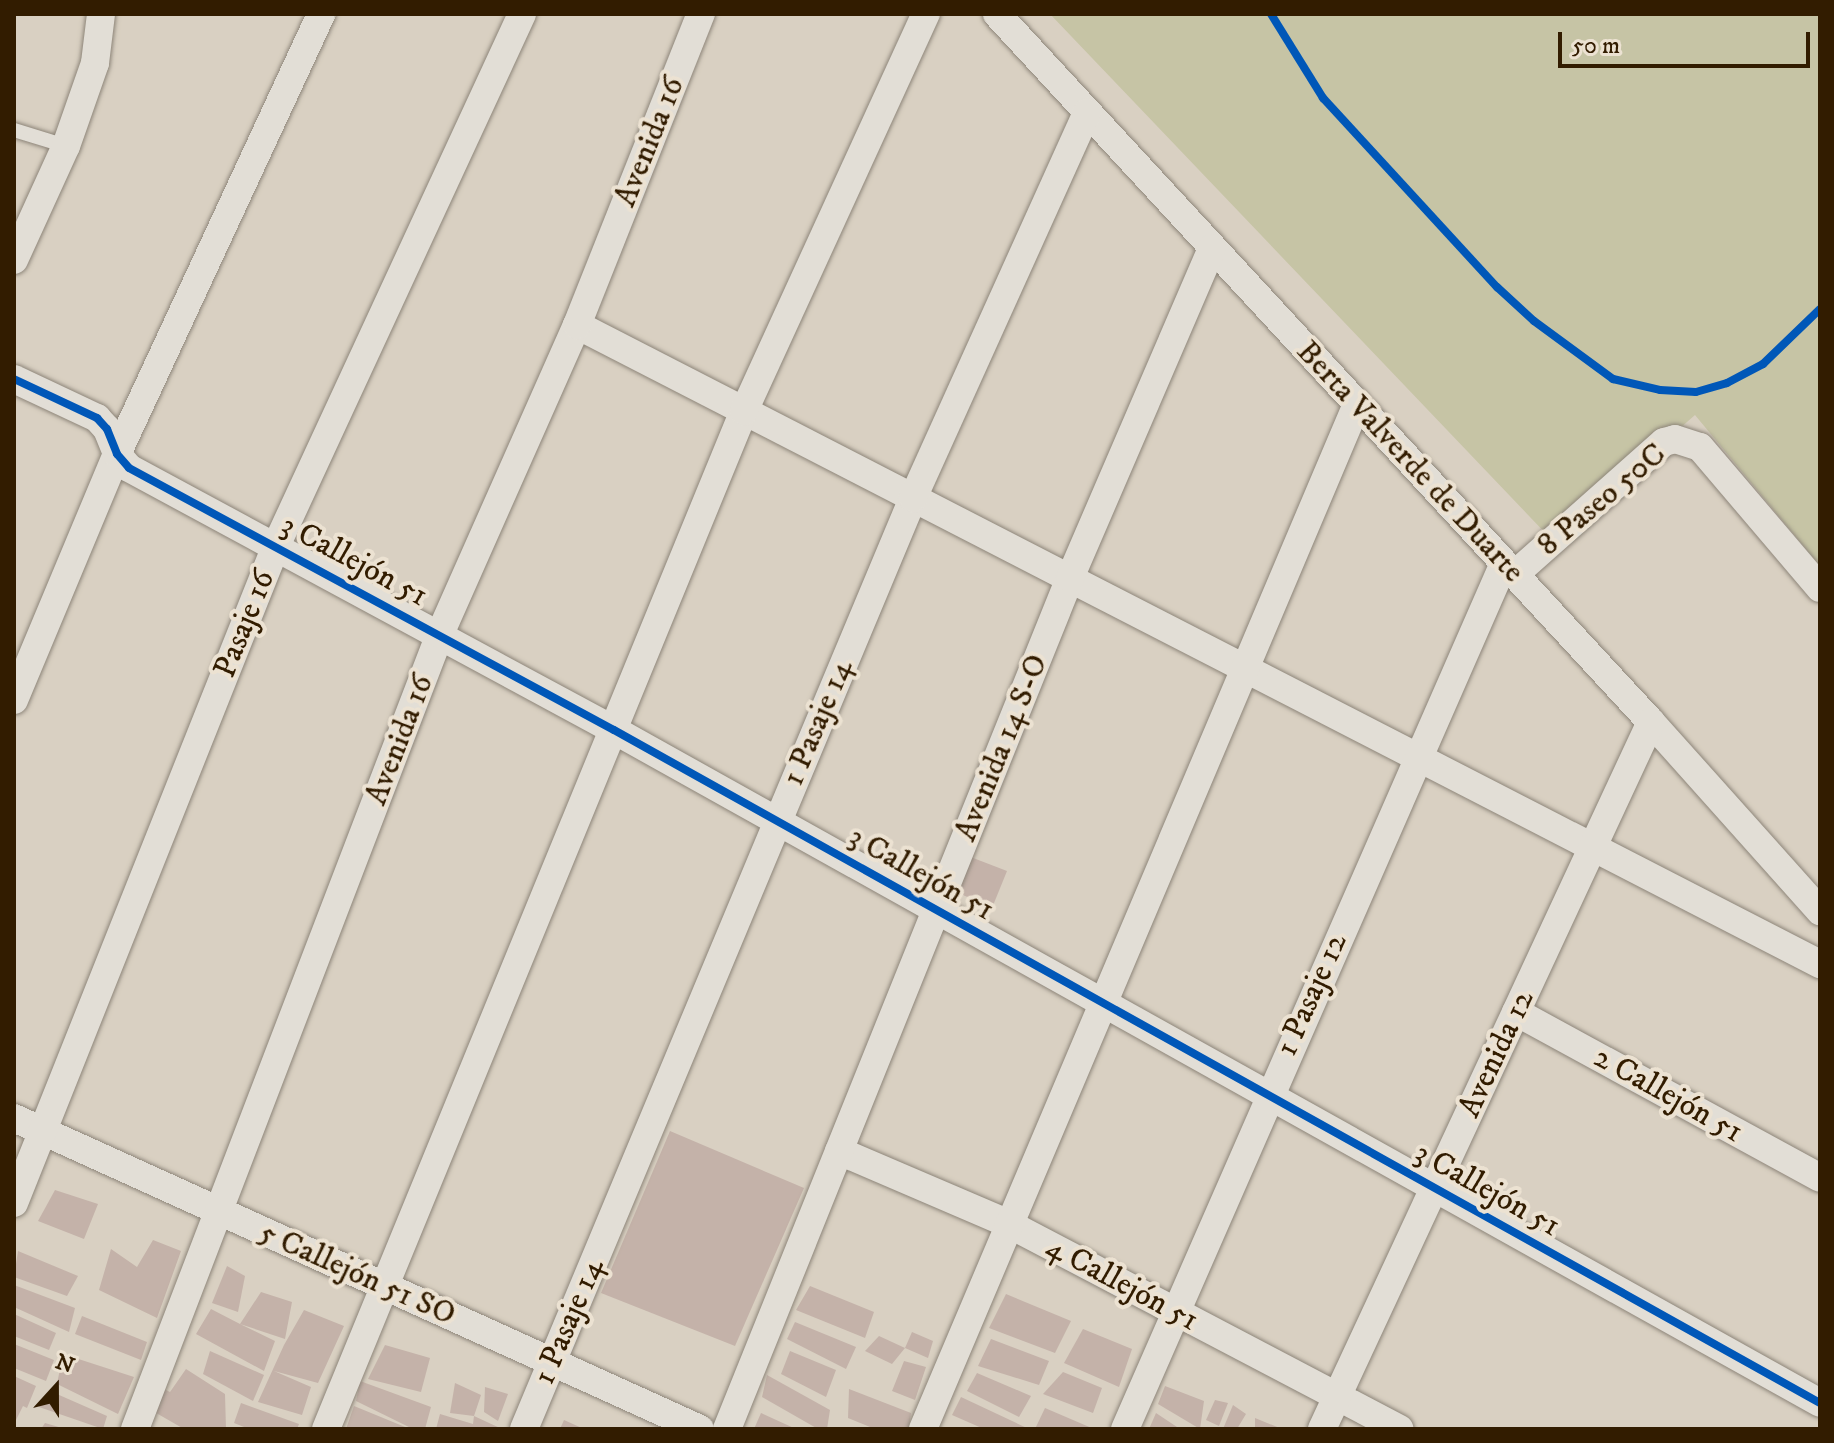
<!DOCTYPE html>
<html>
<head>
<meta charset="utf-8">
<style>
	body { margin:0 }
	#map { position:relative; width:1834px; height:1443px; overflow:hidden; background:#d9d0c2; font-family:"IM FELL DW Pica",serif }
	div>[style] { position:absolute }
	.green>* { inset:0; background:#c6c4a5 }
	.building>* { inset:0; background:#c4b2a9 }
	.roads { filter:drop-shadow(0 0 2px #8d8579) drop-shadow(0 0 2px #8d8579) }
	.lane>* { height:14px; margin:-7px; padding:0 7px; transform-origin:7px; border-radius:7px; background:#e2ded6 }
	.street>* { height:28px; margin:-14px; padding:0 14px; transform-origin:14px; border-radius:14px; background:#e2ded6 }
	.cycleway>* { height:8px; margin:-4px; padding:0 4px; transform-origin:4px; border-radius:4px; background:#0057b8 }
	span { translate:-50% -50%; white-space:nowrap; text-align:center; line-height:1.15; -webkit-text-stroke:8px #ece2d2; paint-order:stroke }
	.street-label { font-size:32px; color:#321c00 }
	.frame { position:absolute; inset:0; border:16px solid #321c00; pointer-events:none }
	.north { position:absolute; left:16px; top:1347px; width:80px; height:80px; -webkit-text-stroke:6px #ece2d2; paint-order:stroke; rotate:21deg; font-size:22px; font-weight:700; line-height:32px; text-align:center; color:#321c00 }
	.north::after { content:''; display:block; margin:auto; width:28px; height:36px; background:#321c00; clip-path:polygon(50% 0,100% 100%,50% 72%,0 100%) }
	.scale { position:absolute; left:1558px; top:32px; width:252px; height:36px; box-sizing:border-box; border:4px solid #321c00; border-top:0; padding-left:10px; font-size:24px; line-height:28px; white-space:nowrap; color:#321c00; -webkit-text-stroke:6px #ece2d2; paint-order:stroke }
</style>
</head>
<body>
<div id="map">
	<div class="green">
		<i style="clip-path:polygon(1050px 14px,1820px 14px,1820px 566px,1695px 415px,1552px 540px)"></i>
	</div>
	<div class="building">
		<i style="clip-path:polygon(968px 856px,1007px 871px,992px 908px,954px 891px)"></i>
		<i style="clip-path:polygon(670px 1131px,804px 1188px,735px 1346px,601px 1293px)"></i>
		<i style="clip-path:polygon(55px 1190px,98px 1204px,84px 1239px,38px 1221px)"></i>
		<i style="clip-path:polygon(153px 1240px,181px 1251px,157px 1318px,99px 1290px,111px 1249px,137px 1267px)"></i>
		<i style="clip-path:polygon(18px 1251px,78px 1276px,67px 1296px,14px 1277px)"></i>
		<i style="clip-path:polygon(227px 1266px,245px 1276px,238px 1312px,212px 1303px)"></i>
		<i style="clip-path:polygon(14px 1285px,75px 1308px,69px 1332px,14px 1307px)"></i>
		<i style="clip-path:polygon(810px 1286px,874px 1312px,865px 1338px,796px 1310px)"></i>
		<i style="clip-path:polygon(261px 1292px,292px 1302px,285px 1339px,240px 1324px,275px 1341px,264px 1371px,196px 1334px,211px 1309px,240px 1324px)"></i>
		<i style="clip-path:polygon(1006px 1294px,1071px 1321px,1055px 1353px,989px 1328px)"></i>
		<i style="clip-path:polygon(304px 1310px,344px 1326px,318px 1383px,274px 1371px,311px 1387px,302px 1415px,258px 1402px,284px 1345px)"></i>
		<i style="clip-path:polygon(14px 1314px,56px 1333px,49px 1350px,14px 1336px)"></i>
		<i style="clip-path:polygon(82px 1316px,147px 1342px,141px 1360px,75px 1334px)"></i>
		<i style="clip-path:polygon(795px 1322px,856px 1347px,846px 1369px,787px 1339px)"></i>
		<i style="clip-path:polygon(1083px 1329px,1132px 1349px,1119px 1387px,1064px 1363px)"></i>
		<i style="clip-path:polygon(912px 1332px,933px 1341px,928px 1358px,905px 1348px)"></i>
		<i style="clip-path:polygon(879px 1336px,905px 1348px,892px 1364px,865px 1351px)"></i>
		<i style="clip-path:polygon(991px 1339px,1049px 1361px,1039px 1385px,978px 1366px)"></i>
		<i style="clip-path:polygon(14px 1344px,54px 1360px,46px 1381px,14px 1368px)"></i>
		<i style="clip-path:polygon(385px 1345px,430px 1358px,421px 1392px,368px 1379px)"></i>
		<i style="clip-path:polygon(210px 1351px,264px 1375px,253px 1401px,203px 1374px)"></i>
		<i style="clip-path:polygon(790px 1351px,836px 1370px,826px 1397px,781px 1374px)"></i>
		<i style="clip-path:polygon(63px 1354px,134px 1377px,118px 1414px,57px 1384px)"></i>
		<i style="clip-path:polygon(904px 1361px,926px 1367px,915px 1400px,892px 1391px)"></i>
		<i style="clip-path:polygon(186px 1369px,225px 1394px,226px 1429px,184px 1429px,151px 1410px,164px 1389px,170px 1392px)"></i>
		<i style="clip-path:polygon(1063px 1372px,1102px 1388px,1093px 1413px,1043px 1394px)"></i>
		<i style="clip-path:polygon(977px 1373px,1031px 1396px,1019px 1417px,967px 1391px)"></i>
		<i style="clip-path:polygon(767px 1375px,830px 1410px,827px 1429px,818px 1429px,762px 1397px)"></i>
		<i style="clip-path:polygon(14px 1376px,36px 1386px,27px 1408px,23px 1406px,14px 1424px)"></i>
		<i style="clip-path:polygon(360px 1381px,431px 1407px,425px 1429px,413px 1429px,356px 1401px)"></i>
		<i style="clip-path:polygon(455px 1383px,481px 1395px,474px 1416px,450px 1413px)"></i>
		<i style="clip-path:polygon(1165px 1386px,1204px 1401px,1200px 1429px,1158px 1404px)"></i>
		<i style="clip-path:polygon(485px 1387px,508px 1394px,498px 1421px,484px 1412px)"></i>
		<i style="clip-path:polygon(849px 1389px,911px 1413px,909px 1429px,875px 1429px,848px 1418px)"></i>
		<i style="clip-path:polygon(50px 1391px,107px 1416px,103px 1429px,39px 1407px)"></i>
		<i style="clip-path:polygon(961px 1397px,1029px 1429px,984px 1429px,952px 1415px)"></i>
		<i style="clip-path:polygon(1215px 1400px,1228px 1403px,1219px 1426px,1206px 1420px)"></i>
		<i style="clip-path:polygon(241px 1403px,299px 1424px,297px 1429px,249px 1429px,234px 1423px)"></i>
		<i style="clip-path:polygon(1233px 1405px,1246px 1414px,1237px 1429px,1223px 1429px)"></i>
		<i style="clip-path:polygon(354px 1406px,410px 1429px,346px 1429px)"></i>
		<i style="clip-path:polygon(1045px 1408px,1094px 1429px,1035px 1429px)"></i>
		<i style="clip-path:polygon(761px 1413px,796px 1429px,754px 1429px)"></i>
		<i style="clip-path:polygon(1156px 1413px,1180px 1429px,1149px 1429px)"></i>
		<i style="clip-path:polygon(440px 1414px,473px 1424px,474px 1416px,502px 1429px,436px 1429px)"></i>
		<i style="clip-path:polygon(1255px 1418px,1282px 1429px,1255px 1429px)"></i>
		<i style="clip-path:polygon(564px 1420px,584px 1429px,560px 1429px)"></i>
		<i style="clip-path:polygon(45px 1423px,62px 1428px,62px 1429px,41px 1429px)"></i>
	</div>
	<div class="roads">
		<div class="lane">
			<i style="left:14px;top:130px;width:54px;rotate:17.1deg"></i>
		</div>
		<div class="street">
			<i style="left:997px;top:14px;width:964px;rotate:47.27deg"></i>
			<i style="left:1651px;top:722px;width:254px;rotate:48.2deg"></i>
			<i style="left:14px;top:260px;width:125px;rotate:-65.5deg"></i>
			<i style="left:66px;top:146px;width:88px;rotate:-70.7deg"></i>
			<i style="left:95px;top:63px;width:49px;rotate:-83deg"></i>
			<i style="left:577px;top:325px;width:1398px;rotate:27.21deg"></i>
			<i style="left:14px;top:379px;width:92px;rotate:25.2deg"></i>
			<i style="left:97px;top:418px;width:15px;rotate:48deg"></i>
			<i style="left:107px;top:429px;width:27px;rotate:68deg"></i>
			<i style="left:117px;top:454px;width:18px;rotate:49deg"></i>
			<i style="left:129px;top:468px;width:551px;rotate:28.38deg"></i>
			<i style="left:614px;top:730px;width:1381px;rotate:29.16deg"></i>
			<i style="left:1514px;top:575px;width:200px;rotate:-41.6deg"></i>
			<i style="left:1664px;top:442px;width:11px;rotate:-15deg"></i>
			<i style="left:1675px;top:439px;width:26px;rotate:18deg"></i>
			<i style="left:1700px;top:447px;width:185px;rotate:49.6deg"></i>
			<i style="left:14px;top:700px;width:267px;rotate:-67.3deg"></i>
			<i style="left:117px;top:454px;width:485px;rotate:-65.1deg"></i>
			<i style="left:1516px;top:1012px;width:346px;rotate:28.6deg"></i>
			<i style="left:14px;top:1118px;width:753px;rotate:24.39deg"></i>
			<i style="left:839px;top:1151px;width:185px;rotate:23.2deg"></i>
			<i style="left:1009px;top:1224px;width:441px;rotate:27.7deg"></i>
			<i style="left:14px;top:1203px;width:707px;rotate:-68.26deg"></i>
			<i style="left:276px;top:546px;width:586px;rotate:-65.18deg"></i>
			<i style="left:135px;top:1429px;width:851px;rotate:-69.01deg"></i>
			<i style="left:440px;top:634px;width:338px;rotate:-66.1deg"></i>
			<i style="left:577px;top:325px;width:335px;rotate:-68.3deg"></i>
			<i style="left:326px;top:1429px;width:1100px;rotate:-67.68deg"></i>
			<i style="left:744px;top:411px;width:437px;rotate:-65.4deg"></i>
			<i style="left:524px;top:1429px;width:1009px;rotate:-67.32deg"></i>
			<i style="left:913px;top:498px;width:423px;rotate:-65.7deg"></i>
			<i style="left:727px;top:1429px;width:918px;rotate:-68.05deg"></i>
			<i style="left:1070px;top:578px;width:359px;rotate:-66.7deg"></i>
			<i style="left:923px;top:1429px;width:1113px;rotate:-67.05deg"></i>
			<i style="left:1125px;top:1429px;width:945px;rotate:-66.36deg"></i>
			<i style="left:1322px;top:1429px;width:780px;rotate:-65.05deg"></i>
		</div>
	</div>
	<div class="cycleway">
		<i style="left:1271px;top:14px;width:99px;rotate:58.2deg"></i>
		<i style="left:1323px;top:98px;width:257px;rotate:47.4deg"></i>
		<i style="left:1497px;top:287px;width:50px;rotate:42.6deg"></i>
		<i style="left:1534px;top:321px;width:98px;rotate:36.3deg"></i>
		<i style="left:1613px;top:379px;width:48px;rotate:13.2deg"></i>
		<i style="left:1660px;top:390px;width:36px;rotate:3deg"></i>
		<i style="left:1696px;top:392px;width:32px;rotate:-16deg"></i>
		<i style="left:1727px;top:383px;width:41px;rotate:-27.8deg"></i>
		<i style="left:1763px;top:364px;width:79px;rotate:-44deg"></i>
		<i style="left:14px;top:379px;width:92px;rotate:25.2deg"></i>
		<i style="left:97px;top:418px;width:15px;rotate:48deg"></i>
		<i style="left:107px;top:429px;width:27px;rotate:68deg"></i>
		<i style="left:117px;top:454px;width:18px;rotate:49deg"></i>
		<i style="left:129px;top:468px;width:551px;rotate:28.38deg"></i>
		<i style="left:614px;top:730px;width:1381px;rotate:29.16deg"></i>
	</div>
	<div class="street-label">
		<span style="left:650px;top:142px;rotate:-68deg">Avenida 16</span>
		<span style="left:1410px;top:462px;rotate:47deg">Berta Valverde de Duarte</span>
		<span style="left:1602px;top:500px;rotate:-40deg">8 Paseo 50C</span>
		<span style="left:354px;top:561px;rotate:28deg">3 Callejón 51</span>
		<span style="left:245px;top:624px;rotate:-68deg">Pasaje 16</span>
		<span style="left:818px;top:723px;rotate:-67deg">1 Pasaje 14</span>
		<span style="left:400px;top:740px;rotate:-69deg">Avenida 16</span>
		<span style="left:1002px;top:748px;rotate:-68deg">Avenida 14 S-O</span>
		<span style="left:921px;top:874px;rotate:29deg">3 Callejón 51</span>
		<span style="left:1312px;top:995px;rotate:-66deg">1 Pasaje 12</span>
		<span style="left:1497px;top:1054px;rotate:-65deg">Avenida 12</span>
		<span style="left:1668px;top:1095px;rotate:29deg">2 Callejón 51</span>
		<span style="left:1487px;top:1190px;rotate:29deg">3 Callejón 51</span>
		<span style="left:357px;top:1274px;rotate:24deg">5 Callejón 51 SO</span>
		<span style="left:1122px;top:1284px;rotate:28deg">4 Callejón 51</span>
		<span style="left:569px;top:1322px;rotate:-67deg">1 Pasaje 14</span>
	</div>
	<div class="frame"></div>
	<div class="north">N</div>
	<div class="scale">50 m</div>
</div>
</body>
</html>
